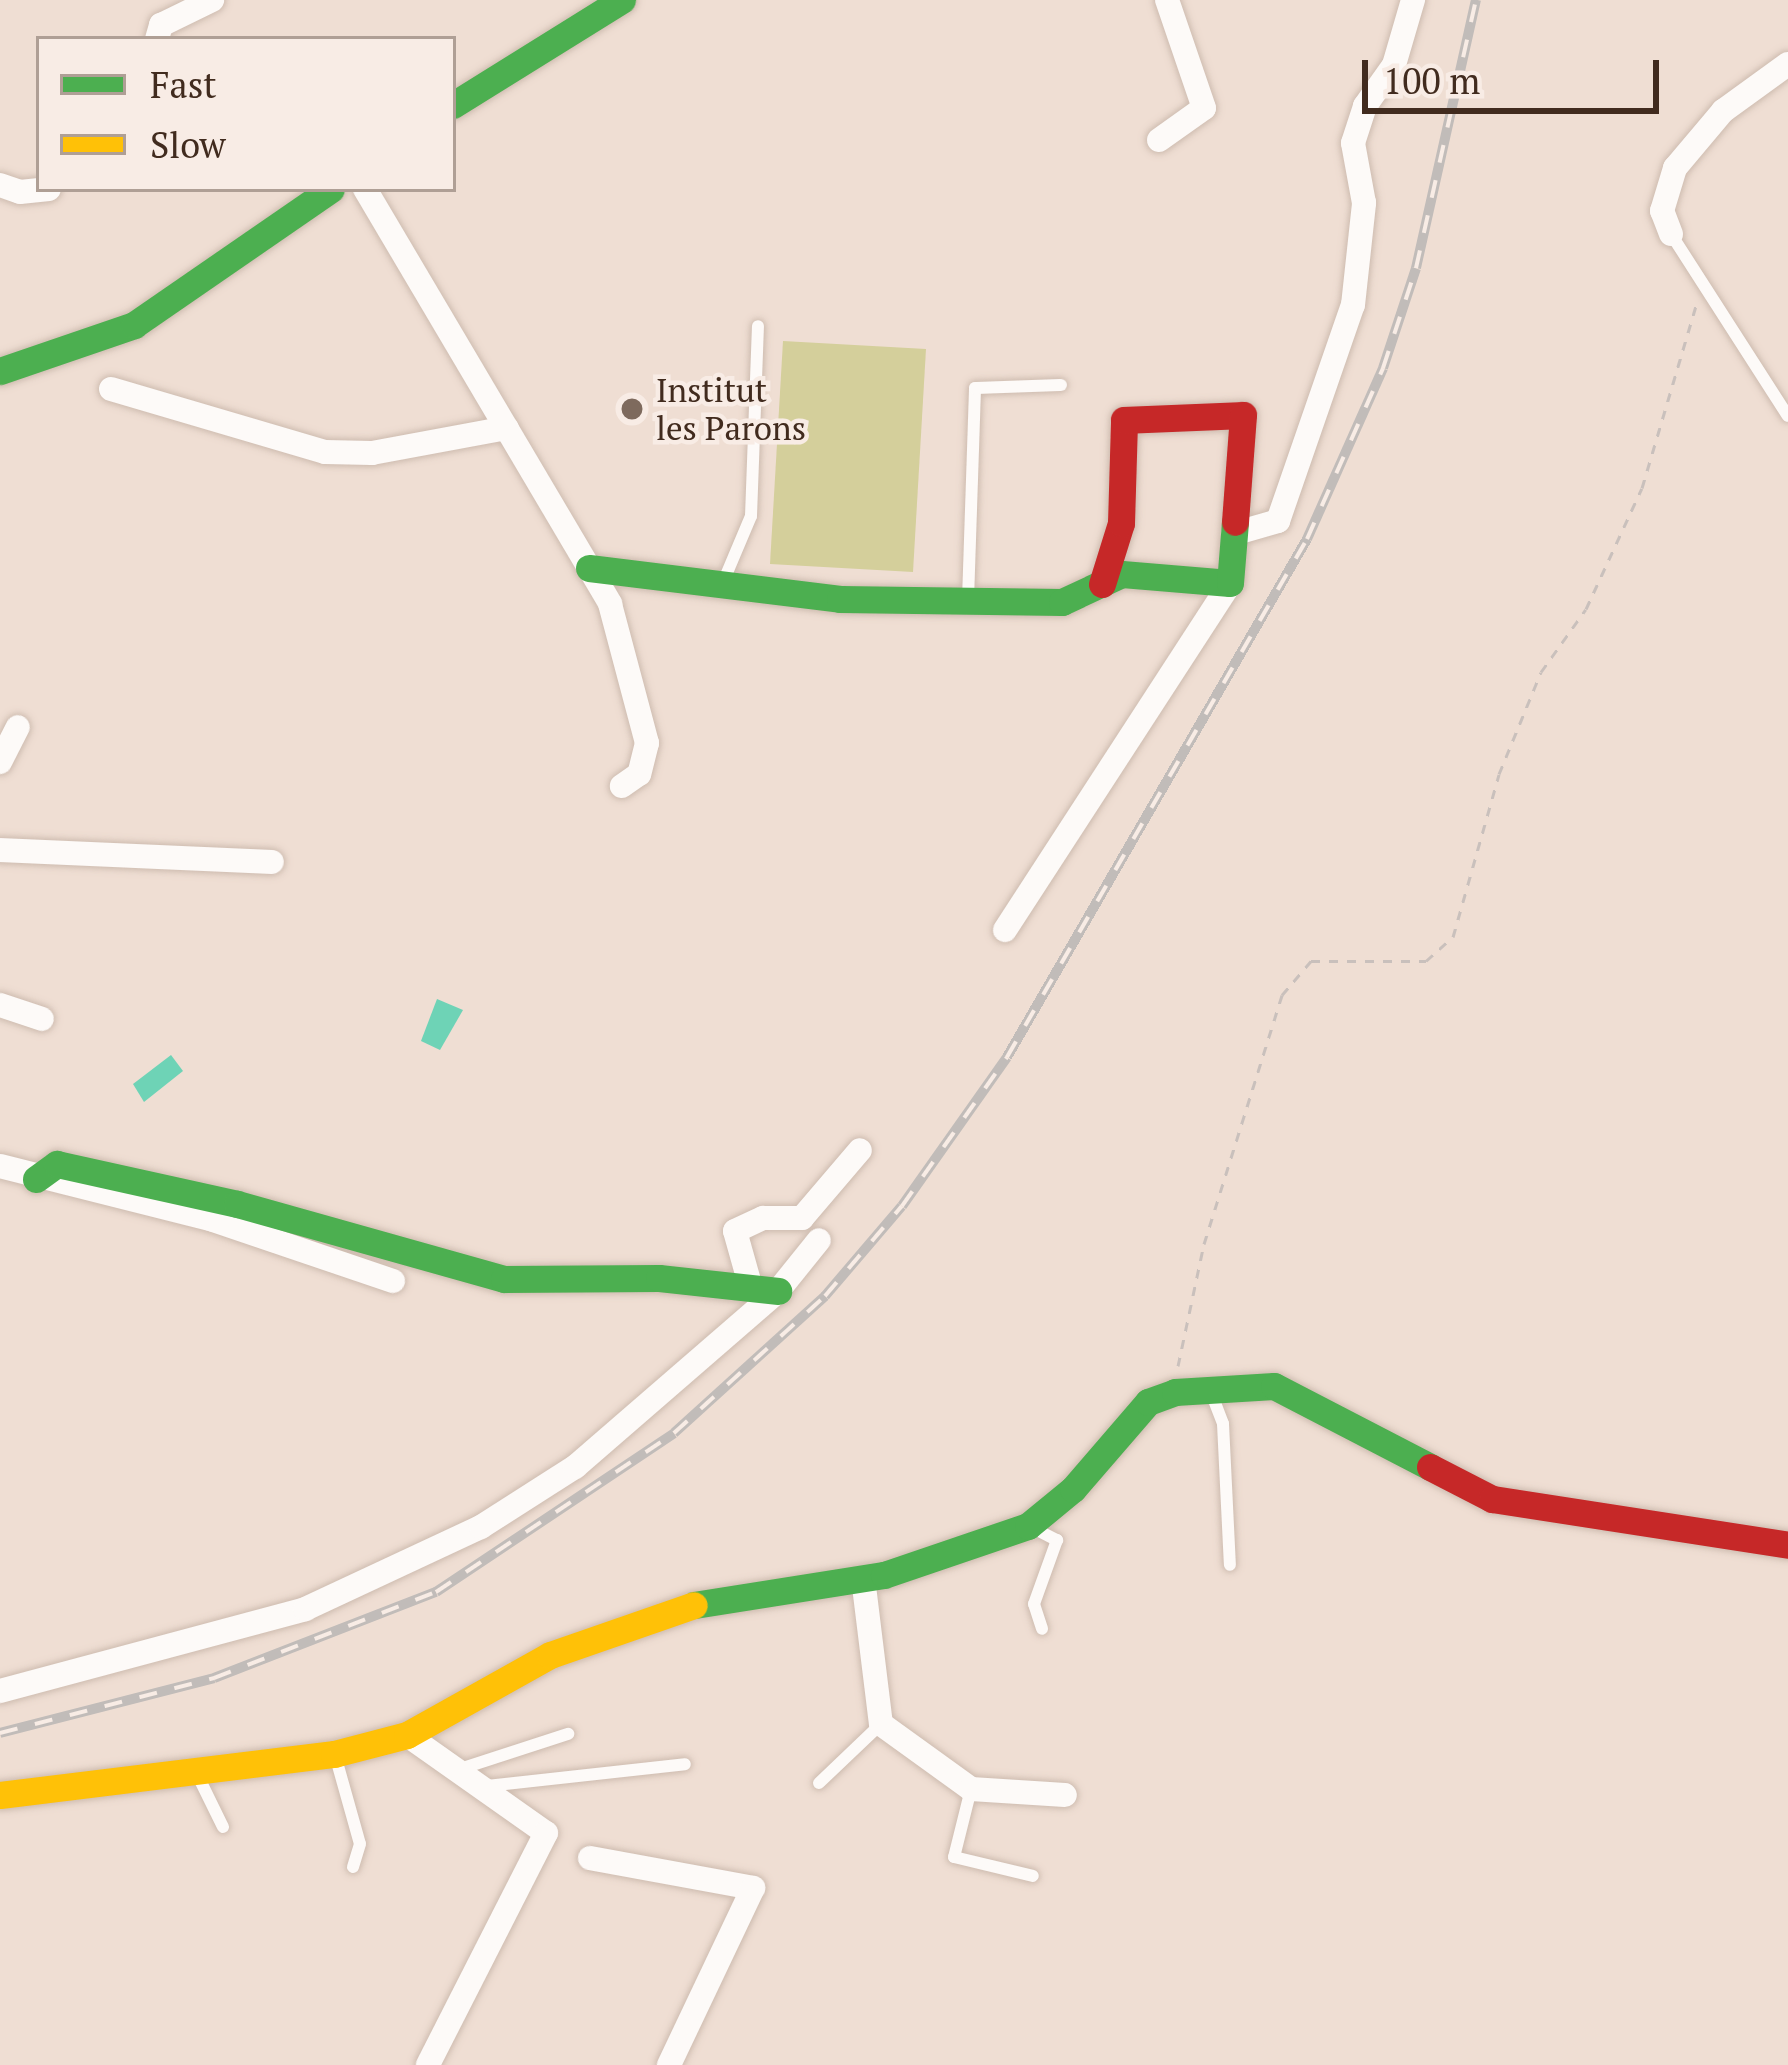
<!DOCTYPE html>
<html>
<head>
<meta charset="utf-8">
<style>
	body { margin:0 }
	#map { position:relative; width:1788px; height:2065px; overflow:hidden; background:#efded3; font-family:"PT Serif",serif }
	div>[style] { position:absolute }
	.green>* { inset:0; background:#d4cf9b }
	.water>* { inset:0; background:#6ed3b6 }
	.path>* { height:3px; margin-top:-1.5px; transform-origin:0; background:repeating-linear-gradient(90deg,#c9c0bc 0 9px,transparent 0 18px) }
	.roads { filter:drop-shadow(0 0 3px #cebcb0) drop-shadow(0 0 3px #cebcb0) }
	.lane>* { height:12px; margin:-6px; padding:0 6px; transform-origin:6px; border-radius:6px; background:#fdfaf8 }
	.street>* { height:24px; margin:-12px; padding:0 12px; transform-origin:12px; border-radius:12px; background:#fdfaf8 }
	.fast>* { height:27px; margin:-13.5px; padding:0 13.5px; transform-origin:13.5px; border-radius:13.5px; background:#4caf50 }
	.slow>* { height:27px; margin:-13.5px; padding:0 13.5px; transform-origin:13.5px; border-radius:13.5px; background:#ffc107 }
	.jam>* { height:27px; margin:-13.5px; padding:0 13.5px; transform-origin:13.5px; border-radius:13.5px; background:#c62828 }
	.rail>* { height:10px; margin-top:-5px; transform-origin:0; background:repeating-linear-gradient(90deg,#f8ece5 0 18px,#c1bcb9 0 36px); box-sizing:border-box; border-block:3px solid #c1bcb9 }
	.dots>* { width:33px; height:33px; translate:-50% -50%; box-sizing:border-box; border:6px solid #f8ece5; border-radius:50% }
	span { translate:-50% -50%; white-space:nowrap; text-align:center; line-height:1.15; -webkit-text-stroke:9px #f8ece5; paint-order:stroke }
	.poi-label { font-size:33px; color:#412b1e }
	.left { translate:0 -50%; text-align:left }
	.legend { position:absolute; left:36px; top:36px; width:420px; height:156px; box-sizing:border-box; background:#f8ece5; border:3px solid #af9f95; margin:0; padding:15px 21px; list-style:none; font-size:36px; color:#412b1e }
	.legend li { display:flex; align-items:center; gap:24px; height:60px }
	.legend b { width:60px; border:3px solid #af9f95 }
	.scale { position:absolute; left:1362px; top:60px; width:297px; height:54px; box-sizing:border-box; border:6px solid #412b1e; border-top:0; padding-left:15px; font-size:36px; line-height:42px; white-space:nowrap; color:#412b1e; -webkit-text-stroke:9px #f8ece5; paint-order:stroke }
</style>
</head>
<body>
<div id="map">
	<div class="green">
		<i style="clip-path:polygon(783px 341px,926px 349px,913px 572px,770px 564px)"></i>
	</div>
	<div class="water">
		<i style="clip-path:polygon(437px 999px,463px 1010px,440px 1050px,421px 1041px)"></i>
		<i style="clip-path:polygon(171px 1055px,183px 1071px,144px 1102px,133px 1084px)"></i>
	</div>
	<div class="path">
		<i style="left:1178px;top:1366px;width:125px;rotate:-78deg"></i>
		<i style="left:1204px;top:1244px;width:261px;rotate:-72.6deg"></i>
		<i style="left:1282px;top:995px;width:45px;rotate:-49.5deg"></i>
		<i style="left:1311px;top:961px;width:115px"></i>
		<i style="left:1426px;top:961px;width:36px;rotate:-42deg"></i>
		<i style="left:1453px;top:937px;width:169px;rotate:-74.2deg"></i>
		<i style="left:1499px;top:774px;width:110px;rotate:-67.6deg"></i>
		<i style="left:1541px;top:672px;width:77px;rotate:-54.5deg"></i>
		<i style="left:1586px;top:609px;width:133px;rotate:-65.2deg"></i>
		<i style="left:1642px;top:488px;width:194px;rotate:-73.5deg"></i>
	</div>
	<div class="roads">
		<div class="lane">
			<i style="left:1671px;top:234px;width:216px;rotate:57.3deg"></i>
			<i style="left:724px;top:580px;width:69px;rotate:-67.1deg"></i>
			<i style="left:751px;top:516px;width:190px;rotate:-87.9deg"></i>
			<i style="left:968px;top:600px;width:212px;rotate:-88.1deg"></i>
			<i style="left:975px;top:388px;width:86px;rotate:-2deg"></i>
			<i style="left:1212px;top:1395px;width:31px;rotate:69deg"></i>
			<i style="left:1223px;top:1424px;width:141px;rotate:87.2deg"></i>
			<i style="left:1035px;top:1529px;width:25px;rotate:27deg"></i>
			<i style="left:1057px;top:1540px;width:68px;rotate:109.8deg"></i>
			<i style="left:1034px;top:1604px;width:26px;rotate:72deg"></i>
			<i style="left:335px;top:1755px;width:92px;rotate:74.3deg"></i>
			<i style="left:360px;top:1844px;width:24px;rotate:107deg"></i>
			<i style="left:460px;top:1769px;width:114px;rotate:-18deg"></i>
			<i style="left:197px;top:1774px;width:59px;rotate:63.9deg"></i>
			<i style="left:819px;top:1783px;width:86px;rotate:-43.6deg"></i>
			<i style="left:487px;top:1786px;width:199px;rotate:-6.3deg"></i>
			<i style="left:971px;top:1789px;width:70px;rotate:104deg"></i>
			<i style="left:954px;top:1857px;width:81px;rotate:13.5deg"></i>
		</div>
		<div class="street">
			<i style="left:157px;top:39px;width:15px;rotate:-74deg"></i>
			<i style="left:161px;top:25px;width:57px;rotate:-26.1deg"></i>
			<i style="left:1159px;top:140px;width:55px;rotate:-35.4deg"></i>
			<i style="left:1204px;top:108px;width:114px;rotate:-108.9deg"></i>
			<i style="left:0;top:185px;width:21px;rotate:19deg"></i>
			<i style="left:20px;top:192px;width:29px;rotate:-6deg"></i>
			<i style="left:365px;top:189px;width:482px;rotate:59.4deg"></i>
			<i style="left:610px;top:604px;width:144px;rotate:75.1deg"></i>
			<i style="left:647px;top:743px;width:32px;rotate:104deg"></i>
			<i style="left:639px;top:774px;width:21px;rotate:145deg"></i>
			<i style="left:1671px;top:234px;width:25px;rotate:-111deg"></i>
			<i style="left:1662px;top:211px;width:45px;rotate:-73.2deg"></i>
			<i style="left:1675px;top:168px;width:75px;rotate:-49.9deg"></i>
			<i style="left:1723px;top:111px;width:80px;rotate:-35.9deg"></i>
			<i style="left:111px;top:389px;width:223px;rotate:16.4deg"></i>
			<i style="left:325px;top:452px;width:47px;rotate:1.2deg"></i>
			<i style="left:372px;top:453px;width:137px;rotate:-10.5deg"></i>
			<i style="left:1233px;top:534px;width:47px;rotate:-16.1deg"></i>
			<i style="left:1278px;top:521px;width:229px;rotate:-70.9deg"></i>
			<i style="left:1353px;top:305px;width:103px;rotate:-83.8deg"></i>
			<i style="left:1364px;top:203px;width:61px;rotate:-100.4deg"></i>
			<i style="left:1353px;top:143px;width:39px;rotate:-72deg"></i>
			<i style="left:1365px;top:106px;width:50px;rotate:-54.7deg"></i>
			<i style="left:1394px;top:65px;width:68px;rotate:-73.7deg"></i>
			<i style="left:0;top:762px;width:39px;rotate:-63deg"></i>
			<i style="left:0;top:850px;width:272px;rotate:2.5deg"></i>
			<i style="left:1005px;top:930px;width:414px;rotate:-57deg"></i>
			<i style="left:0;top:1005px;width:44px;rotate:18.4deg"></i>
			<i style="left:0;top:1166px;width:220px;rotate:14.2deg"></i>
			<i style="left:213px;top:1220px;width:190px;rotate:18.7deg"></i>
			<i style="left:751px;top:1288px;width:59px;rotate:-105.7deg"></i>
			<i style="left:735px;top:1231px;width:31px;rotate:-25deg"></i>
			<i style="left:763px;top:1218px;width:39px"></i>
			<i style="left:802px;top:1218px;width:89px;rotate:-49.5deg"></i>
			<i style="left:863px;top:1578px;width:147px;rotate:83deg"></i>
			<i style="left:881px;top:1724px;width:111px;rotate:35.8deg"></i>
			<i style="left:971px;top:1789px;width:94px;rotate:3.7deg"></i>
			<i style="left:0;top:1691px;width:316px;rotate:-15deg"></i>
			<i style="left:305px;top:1609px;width:194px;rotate:-25deg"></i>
			<i style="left:481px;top:1527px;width:112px;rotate:-32.6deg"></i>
			<i style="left:575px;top:1467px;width:269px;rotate:-40.9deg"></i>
			<i style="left:778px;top:1291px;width:65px;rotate:-51.2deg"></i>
			<i style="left:407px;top:1735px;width:170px;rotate:35.2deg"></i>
			<i style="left:546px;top:1833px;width:260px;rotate:117deg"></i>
			<i style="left:590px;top:1858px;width:166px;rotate:10.4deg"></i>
			<i style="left:753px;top:1888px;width:196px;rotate:115.4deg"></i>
		</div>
		<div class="fast">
			<i style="left:453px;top:105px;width:199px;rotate:-31.9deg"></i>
			<i style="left:0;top:371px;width:142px;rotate:-18.9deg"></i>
			<i style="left:134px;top:325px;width:239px;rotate:-34.6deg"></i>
			<i style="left:589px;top:568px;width:253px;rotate:7deg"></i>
			<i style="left:840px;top:599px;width:222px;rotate:0.8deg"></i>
			<i style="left:1062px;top:602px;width:66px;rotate:-25deg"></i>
			<i style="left:1122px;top:574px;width:108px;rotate:4.8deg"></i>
			<i style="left:1230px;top:583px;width:61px;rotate:-85.3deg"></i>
			<i style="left:36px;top:1179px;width:26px;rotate:-36deg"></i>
			<i style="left:57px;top:1164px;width:184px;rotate:12.5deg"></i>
			<i style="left:237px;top:1204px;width:277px;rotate:15.7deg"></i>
			<i style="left:504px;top:1279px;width:155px;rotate:-0.4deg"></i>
			<i style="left:659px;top:1278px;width:120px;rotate:6.2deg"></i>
			<i style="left:694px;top:1605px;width:192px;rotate:-9deg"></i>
			<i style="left:884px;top:1575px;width:152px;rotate:-18.8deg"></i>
			<i style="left:1028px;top:1526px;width:58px;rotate:-39.4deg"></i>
			<i style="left:1073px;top:1489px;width:115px;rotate:-49.2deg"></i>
			<i style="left:1148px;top:1402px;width:29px;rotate:-20deg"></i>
			<i style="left:1175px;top:1392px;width:99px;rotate:-3.5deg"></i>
			<i style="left:1274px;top:1386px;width:176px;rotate:27.4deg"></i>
		</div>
		<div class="slow">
			<i style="left:0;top:1795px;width:337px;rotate:-7deg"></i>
			<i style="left:334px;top:1754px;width:75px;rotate:-14.6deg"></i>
			<i style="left:407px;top:1735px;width:164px;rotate:-29.2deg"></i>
			<i style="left:550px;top:1655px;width:152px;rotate:-19.1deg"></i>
		</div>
		<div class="jam">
			<i style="left:1102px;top:584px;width:64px;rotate:-72.7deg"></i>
			<i style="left:1121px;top:523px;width:103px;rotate:-88.3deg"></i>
			<i style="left:1124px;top:420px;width:119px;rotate:-2.4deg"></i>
			<i style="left:1243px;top:415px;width:107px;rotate:94.3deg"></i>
			<i style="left:1430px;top:1467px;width:70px;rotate:27.3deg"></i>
			<i style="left:1492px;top:1499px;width:300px;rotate:8.8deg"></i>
		</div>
	</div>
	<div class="rail">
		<i style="left:0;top:1733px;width:221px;rotate:-14.4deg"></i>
		<i style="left:214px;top:1678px;width:238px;rotate:-21.2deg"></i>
		<i style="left:436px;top:1592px;width:286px;rotate:-33.7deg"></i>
		<i style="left:674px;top:1433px;width:204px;rotate:-42.2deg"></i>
		<i style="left:825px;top:1296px;width:118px;rotate:-49.5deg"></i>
		<i style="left:902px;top:1206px;width:182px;rotate:-54.8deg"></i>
		<i style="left:1007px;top:1057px;width:599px;rotate:-59.92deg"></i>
		<i style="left:1307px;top:539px;width:187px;rotate:-66deg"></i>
		<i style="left:1383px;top:368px;width:105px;rotate:-71.7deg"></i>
		<i style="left:1416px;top:268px;width:275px;rotate:-77.4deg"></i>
	</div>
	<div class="dots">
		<i style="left:632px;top:409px;background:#7e6a5d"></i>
	</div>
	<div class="poi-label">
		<span class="left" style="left:656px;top:409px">Institut<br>les Parons</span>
	</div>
	<ul class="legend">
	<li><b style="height:15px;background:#4caf50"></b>Fast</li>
	<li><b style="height:15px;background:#ffc107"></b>Slow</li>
	</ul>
	<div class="scale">100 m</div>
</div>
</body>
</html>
